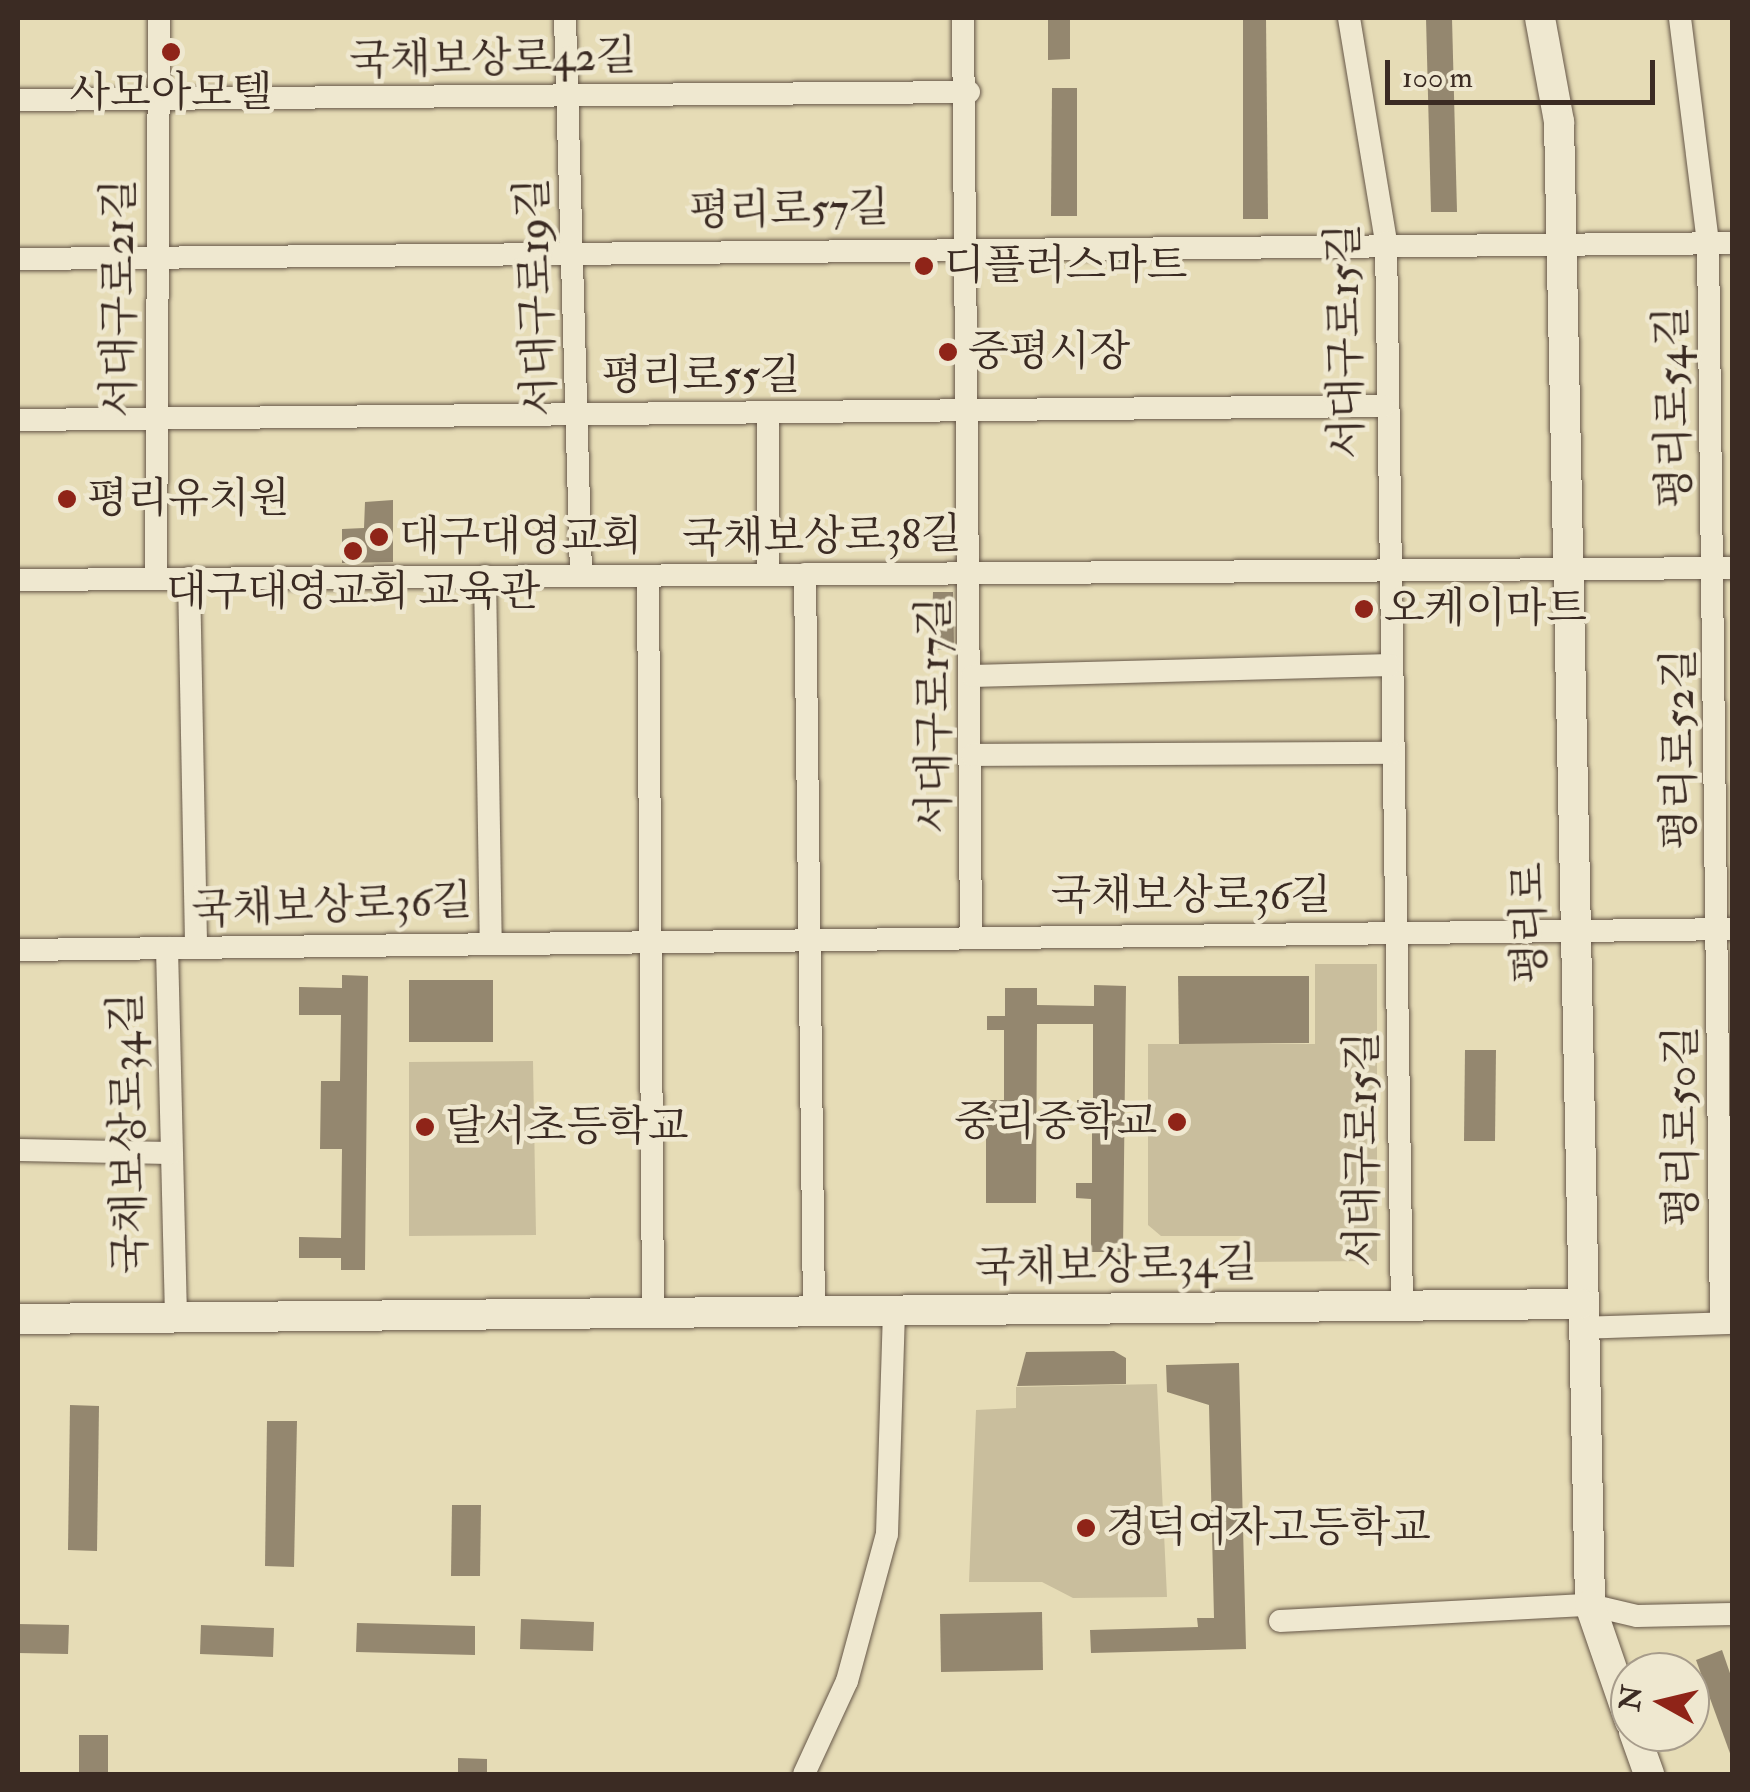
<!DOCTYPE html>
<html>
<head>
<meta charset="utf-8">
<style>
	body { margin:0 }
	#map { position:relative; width:1750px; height:1792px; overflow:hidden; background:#e6dcb6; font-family:"IM FELL Double Pica","Noto Serif KR",serif }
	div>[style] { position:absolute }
	.green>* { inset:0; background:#c9be9d }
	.building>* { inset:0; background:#94876f }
	.roads { filter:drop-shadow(0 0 2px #665748) drop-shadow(0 0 2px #665748) }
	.minor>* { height:22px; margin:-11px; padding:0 11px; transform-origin:11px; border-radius:11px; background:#efe8d0 }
	.secondary>* { height:30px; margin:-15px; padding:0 15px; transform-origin:15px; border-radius:15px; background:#efe8d0 }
	.dots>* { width:28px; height:28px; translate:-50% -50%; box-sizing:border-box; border:5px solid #efe8d0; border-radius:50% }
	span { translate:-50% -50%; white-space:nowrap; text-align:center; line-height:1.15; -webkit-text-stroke:9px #efe8d0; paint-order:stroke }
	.street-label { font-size:42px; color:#3b2b23 }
	.poi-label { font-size:42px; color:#3b2b23 }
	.left { translate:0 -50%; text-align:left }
	.right { translate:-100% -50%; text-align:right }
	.frame { position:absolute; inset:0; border:20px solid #3b2b23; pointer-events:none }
	.north { position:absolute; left:1610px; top:1652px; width:100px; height:100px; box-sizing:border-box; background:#efe8d0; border:2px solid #a79c8b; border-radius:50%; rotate:278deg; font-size:28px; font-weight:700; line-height:40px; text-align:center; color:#3b2b23 }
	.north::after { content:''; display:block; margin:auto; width:35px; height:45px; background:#8f2418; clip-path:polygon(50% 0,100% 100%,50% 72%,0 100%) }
	.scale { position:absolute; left:1385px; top:60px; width:270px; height:45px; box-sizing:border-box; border:5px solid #3b2b23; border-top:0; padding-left:12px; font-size:30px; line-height:35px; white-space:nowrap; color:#3b2b23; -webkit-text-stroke:8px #efe8d0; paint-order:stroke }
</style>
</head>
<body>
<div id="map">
	<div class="green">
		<i style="clip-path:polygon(1315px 964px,1377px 964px,1377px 1261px,1247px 1262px,1246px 1236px,1161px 1236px,1148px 1225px,1148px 1044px,1315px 1044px)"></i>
		<i style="clip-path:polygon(533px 1061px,536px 1235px,409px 1236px,409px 1062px)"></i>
		<i style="clip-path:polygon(1157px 1384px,1167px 1597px,1073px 1598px,1042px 1582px,969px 1582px,976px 1410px,1016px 1408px,1016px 1387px)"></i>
	</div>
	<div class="building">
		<i style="clip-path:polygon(1048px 18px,1070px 18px,1070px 59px,1048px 60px)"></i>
		<i style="clip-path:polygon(1243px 18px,1266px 18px,1268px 219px,1243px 219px)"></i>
		<i style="clip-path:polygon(1426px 18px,1452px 18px,1457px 212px,1431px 212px)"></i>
		<i style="clip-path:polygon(1052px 88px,1077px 88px,1077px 216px,1051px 216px)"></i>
		<i style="clip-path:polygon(393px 500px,393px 562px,342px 563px,342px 529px,364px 528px,365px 502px)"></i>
		<i style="clip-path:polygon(933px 592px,953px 592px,954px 649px,931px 650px)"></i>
		<i style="clip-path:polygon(342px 975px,368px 976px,365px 1270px,341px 1270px,341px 1258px,299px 1258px,299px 1237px,341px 1238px,342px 1149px,320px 1149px,321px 1081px,340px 1081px,341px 1015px,299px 1015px,299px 987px,342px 988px)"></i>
		<i style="clip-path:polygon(1178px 976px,1309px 976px,1309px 1043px,1179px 1044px)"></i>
		<i style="clip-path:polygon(409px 980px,493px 980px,493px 1042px,409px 1042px)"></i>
		<i style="clip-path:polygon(1094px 985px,1126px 986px,1123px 1252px,1091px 1252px,1091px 1199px,1076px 1198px,1076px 1183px,1092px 1183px,1092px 1123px,1077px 1123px,1077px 1100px,1093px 1100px,1093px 1024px,1037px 1024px,1036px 1203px,986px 1203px,986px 1100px,1004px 1100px,1004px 1030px,987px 1030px,987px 1016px,1005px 1016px,1005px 988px,1037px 988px,1037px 1005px,1094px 1006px)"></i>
		<i style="clip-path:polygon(1465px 1050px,1496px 1050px,1495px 1141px,1464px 1141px)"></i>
		<i style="clip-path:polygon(1114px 1351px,1126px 1358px,1126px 1384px,1017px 1386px,1026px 1352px)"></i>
		<i style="clip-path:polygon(1239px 1363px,1246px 1649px,1091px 1653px,1090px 1630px,1198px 1627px,1197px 1618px,1214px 1618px,1209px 1405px,1167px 1392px,1166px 1365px)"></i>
		<i style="clip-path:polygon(70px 1405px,99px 1406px,97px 1551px,68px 1550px)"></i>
		<i style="clip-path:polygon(267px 1421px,297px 1421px,294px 1567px,265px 1566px)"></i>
		<i style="clip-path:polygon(452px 1505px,481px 1505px,480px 1576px,451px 1576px)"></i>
		<i style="clip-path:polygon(1042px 1612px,1043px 1670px,941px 1672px,940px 1614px)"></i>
		<i style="clip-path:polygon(521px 1619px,594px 1622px,593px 1651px,520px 1649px)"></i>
		<i style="clip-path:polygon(357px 1623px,475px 1626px,475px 1655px,356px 1652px)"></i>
		<i style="clip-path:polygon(18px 1624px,69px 1625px,68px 1654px,18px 1653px)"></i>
		<i style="clip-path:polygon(201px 1625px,274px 1628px,273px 1657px,200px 1654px)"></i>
		<i style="clip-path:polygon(1722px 1650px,1732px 1679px,1731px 1756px,1696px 1660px)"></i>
		<i style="clip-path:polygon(79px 1735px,108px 1735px,108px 1774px,79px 1774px)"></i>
		<i style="clip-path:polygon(458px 1758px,487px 1759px,487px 1774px,458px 1774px)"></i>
	</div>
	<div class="roads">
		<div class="minor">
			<i style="left:565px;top:18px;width:557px;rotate:88.35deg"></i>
			<i style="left:963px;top:18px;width:916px;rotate:89.5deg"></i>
			<i style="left:1349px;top:18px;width:227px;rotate:80.6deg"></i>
			<i style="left:1386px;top:242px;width:1064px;rotate:89.14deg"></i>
			<i style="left:1680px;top:18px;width:227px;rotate:82.9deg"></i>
			<i style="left:1708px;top:243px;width:1080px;rotate:89.31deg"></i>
			<i style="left:18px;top:100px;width:951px;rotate:-0.48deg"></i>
			<i style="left:18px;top:259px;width:1714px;rotate:-0.53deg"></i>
			<i style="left:18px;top:420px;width:1366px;rotate:-0.59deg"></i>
			<i style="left:805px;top:574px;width:737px;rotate:89.3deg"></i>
			<i style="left:768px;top:575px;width:161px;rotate:-90deg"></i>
			<i style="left:485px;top:576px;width:363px;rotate:89.1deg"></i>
			<i style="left:648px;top:576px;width:737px;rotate:89.61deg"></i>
			<i style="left:189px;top:578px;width:368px;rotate:88.9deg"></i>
			<i style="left:156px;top:579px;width:561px;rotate:-89.69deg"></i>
			<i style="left:18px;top:580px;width:1714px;rotate:-0.4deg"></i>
			<i style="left:973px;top:676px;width:417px;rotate:-1.5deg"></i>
			<i style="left:972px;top:755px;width:419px;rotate:-0.3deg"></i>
			<i style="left:167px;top:948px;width:369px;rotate:88.6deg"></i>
			<i style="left:18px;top:950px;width:1714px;rotate:-0.7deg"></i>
			<i style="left:18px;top:1150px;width:153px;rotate:1.1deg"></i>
			<i style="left:1581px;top:1328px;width:151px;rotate:-1.9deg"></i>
			<i style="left:1280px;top:1621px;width:310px;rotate:-3deg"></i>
			<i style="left:1590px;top:1605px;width:48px;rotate:13.2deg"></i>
			<i style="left:1637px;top:1616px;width:95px;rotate:-1.2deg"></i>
			<i style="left:804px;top:1774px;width:102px;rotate:-65.2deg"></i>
			<i style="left:847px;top:1681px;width:152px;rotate:-74.8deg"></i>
			<i style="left:887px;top:1534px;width:223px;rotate:-88.2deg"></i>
		</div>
		<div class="secondary">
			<i style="left:1540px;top:18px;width:106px;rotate:79.6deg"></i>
			<i style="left:1559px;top:122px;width:1483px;rotate:88.8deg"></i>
			<i style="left:1590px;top:1605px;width:123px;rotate:71deg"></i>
			<i style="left:18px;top:1319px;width:1562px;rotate:-0.55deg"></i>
			<i style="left:1634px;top:1732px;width:45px;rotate:70.3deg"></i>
		</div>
	</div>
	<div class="dots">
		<i style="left:171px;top:52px;background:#8f2418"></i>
		<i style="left:924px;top:266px;background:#8f2418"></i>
		<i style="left:948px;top:352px;background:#8f2418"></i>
		<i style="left:67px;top:499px;background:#8f2418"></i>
		<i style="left:379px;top:537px;background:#8f2418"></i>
		<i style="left:353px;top:551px;background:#8f2418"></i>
		<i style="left:1364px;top:609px;background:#8f2418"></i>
		<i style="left:1177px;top:1122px;background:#8f2418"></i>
		<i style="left:425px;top:1127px;background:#8f2418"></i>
		<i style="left:1086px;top:1528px;background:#8f2418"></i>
	</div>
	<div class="street-label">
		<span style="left:493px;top:59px;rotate:-1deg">국채보상로42길</span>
		<span style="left:789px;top:210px;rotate:-1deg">평리로57길</span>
		<span style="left:537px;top:297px;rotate:-92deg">서대구로19길</span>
		<span style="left:120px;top:298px;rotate:-90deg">서대구로21길</span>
		<span style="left:1346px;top:341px;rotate:-91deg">서대구로15길</span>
		<span style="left:701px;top:376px">평리로55길</span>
		<span style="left:1674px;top:407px;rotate:-91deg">평리로54길</span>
		<span style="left:822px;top:537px;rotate:-1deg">국채보상로38길</span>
		<span style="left:935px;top:715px;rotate:-90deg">서대구로17길</span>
		<span style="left:1680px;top:749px;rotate:-90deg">평리로52길</span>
		<span style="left:1191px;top:896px">국채보상로36길</span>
		<span style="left:332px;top:906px;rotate:-2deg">국채보상로36길</span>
		<span style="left:1530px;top:923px;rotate:-91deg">평리로</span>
		<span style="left:1682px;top:1126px;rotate:-90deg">평리로50길</span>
		<span style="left:129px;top:1133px;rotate:-91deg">국채보상로34길</span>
		<span style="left:1363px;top:1149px;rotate:-90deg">서대구로15길</span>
		<span style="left:1116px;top:1266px;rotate:-1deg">국채보상로34길</span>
	</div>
	<div class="poi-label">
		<span style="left:171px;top:93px">사모아모텔</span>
		<span class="left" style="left:944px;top:266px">디플러스마트</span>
		<span class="left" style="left:968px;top:352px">중평시장</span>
		<span class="left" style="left:87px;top:499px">평리유치원</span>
		<span class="left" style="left:399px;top:537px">대구대영교회</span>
		<span style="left:353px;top:592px">대구대영교회 교육관</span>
		<span class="left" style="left:1384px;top:609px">오케이마트</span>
		<span class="right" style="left:1157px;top:1122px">중리중학교</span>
		<span class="left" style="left:445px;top:1127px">달서초등학교</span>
		<span class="left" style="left:1106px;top:1528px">경덕여자고등학교</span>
	</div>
	<div class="frame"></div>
	<div class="north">N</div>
	<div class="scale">100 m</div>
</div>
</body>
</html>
